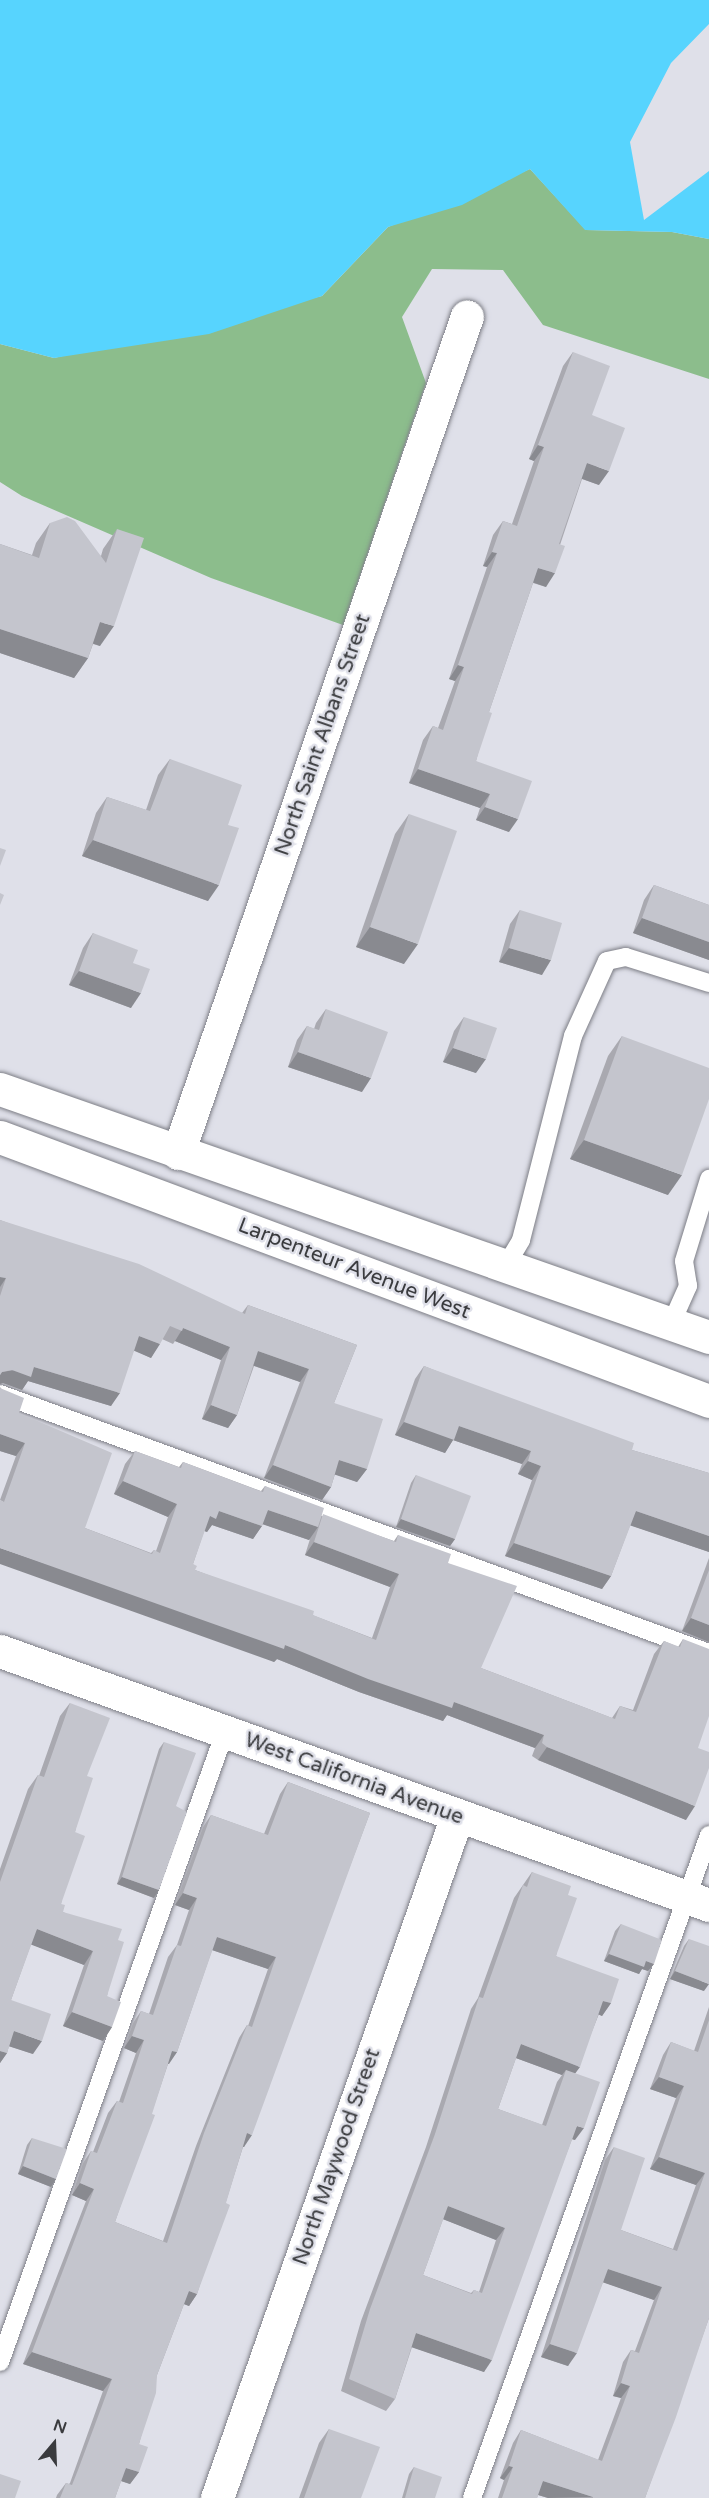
<!DOCTYPE html>
<html>
<head>
<meta charset="utf-8">
<style>
	body { margin:0 }
	#map { position:relative; width:709px; height:2498px; overflow:hidden; background:#dfe0e9; font-family:"Varela Round",sans-serif }
	div>[style] { position:absolute }
	.green>* { inset:0; background:#8cbd8c }
	.water>* { inset:0; background:#57d4fe }
	.roads { filter:drop-shadow(0 0 2px #7d7e86) drop-shadow(0 0 2px #7d7e86) }
	.lane>* { height:18px; margin:-9px; padding:0 9px; transform-origin:9px; border-radius:9px; background:#fff }
	.street>* { height:33px; margin:-16.5px; padding:0 16.5px; transform-origin:16.5px; border-radius:16.5px; background:#fff }
	.secondary>* { height:33px; margin:-16.5px; padding:0 16.5px; transform-origin:16.5px; border-radius:16.5px; background:#fff }
	.wall>* { inset:0; background:#a9a9b0 }
	.shaded-wall>* { inset:0; background:#898a90 }
	.building>* { inset:0; background:#c4c5cd }
	span { translate:-50% -50%; white-space:nowrap; text-align:center; line-height:1.15; -webkit-text-stroke:5px #dfe0e9; paint-order:stroke }
	.street-label { font-size:21px; color:#3a3b3e }
	.north { position:absolute; left:24px; top:2414px; width:60px; height:60px; -webkit-text-stroke:4px #dfe0e9; paint-order:stroke; rotate:19deg; font-size:16px; font-weight:700; line-height:24px; text-align:center; color:#3a3b3e }
	.north::after { content:''; display:block; margin:auto; width:21px; height:27px; background:#3a3b3e; clip-path:polygon(50% 0,100% 100%,50% 72%,0 100%) }
</style>
</head>
<body>
<div id="map">
	<div class="green">
		<i style="clip-path:polygon(530px 169px,586px 230px,672px 232px,709px 239px,709px 379px,543px 325px,503px 270px,432px 269px,402px 317px,426px 383px,343px 625px,211px 578px,22px 496px,0 482px,0 344px,54px 358px,322px 296px,388px 227px)"></i>
	</div>
	<div class="water">
		<i style="clip-path:polygon(0 0,709px 0,709px 24px,671px 63px,630px 142px,644px 220px,709px 171px,709px 239px,672px 232px,585px 230px,530px 169px,462px 205px,388px 227px,322px 296px,209px 334px,54px 358px,0 344px)"></i>
	</div>
	<div class="roads">
		<div class="lane">
			<i style="left:505px;top:1267px;width:31px;rotate:-59deg"></i>
			<i style="left:521px;top:1240px;width:211px;rotate:-75.7deg"></i>
			<i style="left:573px;top:1036px;width:82px;rotate:-65.6deg"></i>
			<i style="left:607px;top:961px;width:19px;rotate:-12deg"></i>
			<i style="left:626px;top:957px;width:87px;rotate:17.4deg"></i>
			<i style="left:671px;top:1324px;width:42px;rotate:-65.9deg"></i>
			<i style="left:688px;top:1286px;width:25px;rotate:-99deg"></i>
			<i style="left:684px;top:1261px;width:86px;rotate:-73deg"></i>
			<i style="left:0;top:1394px;width:755px;rotate:20.07deg"></i>
			<i style="left:0;top:2362px;width:669px;rotate:-70.35deg"></i>
			<i style="left:472px;top:2498px;width:704px;rotate:-70.33deg"></i>
		</div>
		<div class="street">
			<i style="left:178px;top:1153px;width:885px;rotate:-70.95deg"></i>
			<i style="left:0;top:1651px;width:753px;rotate:19.71deg"></i>
			<i style="left:217px;top:2498px;width:723px;rotate:-70.61deg"></i>
		</div>
		<div class="secondary">
			<i style="left:0;top:1089px;width:751px;rotate:19.28deg"></i>
			<i style="left:0;top:1137px;width:757px;rotate:20.42deg"></i>
		</div>
	</div>
	<div class="wall">
		<i style="clip-path:polygon(573px 352px,592px 415px,599px 485px,582px 479px,546px 587px,533px 583px,489px 712px,476px 761px,509px 832px,476px 820px,480px 808px,409px 783px,423px 740px,433px 726px,438px 728px,455px 681px,449px 679px,487px 567px,483px 566px,493px 535px,503px 521px,512px 524px,534px 461px,529px 459px,563px 366px)"></i>
		<i style="clip-path:polygon(50px 523px,101px 556px,103px 549px,117px 529px,100px 646px,93px 644px,88px 658px,74px 678px,0 653px,0 544px,32px 555px,36px 543px)"></i>
		<i style="clip-path:polygon(170px 759px,228px 825px,208px 901px,82px 856px,96px 813px,107px 797px,146px 810px,158px 775px)"></i>
		<i style="clip-path:polygon(409px 814px,404px 964px,356px 947px,395px 834px)"></i>
		<i style="clip-path:polygon(654px 885px,709px 905px,709px 960px,633px 933px,644px 900px)"></i>
		<i style="clip-path:polygon(520px 910px,542px 975px,499px 962px,510px 924px)"></i>
		<i style="clip-path:polygon(93px 933px,133px 963px,131px 1008px,69px 985px,83px 948px)"></i>
		<i style="clip-path:polygon(326px 1009px,362px 1092px,288px 1067px,297px 1040px,307px 1026px,314px 1029px,316px 1023px)"></i>
		<i style="clip-path:polygon(464px 1017px,476px 1073px,443px 1062px,454px 1031px)"></i>
		<i style="clip-path:polygon(622px 1036px,668px 1195px,570px 1159px,608px 1056px)"></i>
		<i style="clip-path:polygon(0 1220px,242px 1313px,248px 1305px,357px 1345px,334px 1403px,367px 1469px,357px 1482px,335px 1474px,331px 1487px,322px 1500px,264px 1478px,300px 1382px,254px 1366px,237px 1415px,228px 1428px,202px 1419px,221px 1360px,175px 1341px,173px 1344px,162px 1339px,151px 1358px,134px 1350px,111px 1406px,28px 1381px,22px 1390px,3px 1383px,0 1384px)"></i>
		<i style="clip-path:polygon(424px 1366px,632px 1450px,709px 1473px,709px 1552px,630px 1525px,611px 1576px,602px 1589px,505px 1556px,532px 1480px,518px 1474px,522px 1464px,453px 1440px,445px 1453px,395px 1435px,415px 1379px)"></i>
		<i style="clip-path:polygon(evenodd,0 1387px,19px 1413px,85px 1528px,151px 1553px,154px 1550px,156px 1551px,168px 1517px,114px 1494px,125px 1464px,135px 1451px,179px 1467px,183px 1462px,261px 1491px,265px 1486px,322px 1516px,394px 1541px,398px 1535px,448px 1563px,481px 1668px,612px 1718px,620px 1706px,633px 1710px,654px 1654px,664px 1641px,678px 1647px,683px 1639px,698px 1748px,686px 1820px,538px 1760px,532px 1756px,535px 1748px,447px 1715px,443px 1721px,359px 1692px,277px 1659px,274px 1662px,0 1500px,16px 1456px,0 1451px,0 1387px,263px 1524px,309px 1540px,310px 1539px,305px 1555px,390px 1587px,372px 1638px,195px 1570px,193px 1564px,204px 1531px,207px 1532px,212px 1525px,253px 1539px,263px 1524px)"></i>
		<i style="clip-path:polygon(416px 1475px,455px 1539px,450px 1546px,396px 1527px,411px 1483px)"></i>
		<i style="clip-path:polygon(709px 1558px,709px 1642px,682px 1631px)"></i>
		<i style="clip-path:polygon(70px 1703px,87px 1776px,75px 1832px,61px 1904px,63px 1912px,118px 1940px,107px 1996px,112px 2027px,103px 2041px,63px 2026px,84px 1965px,31px 1944px,11px 2000px,33px 2054px,9px 2046px,7px 2053px,0 2063px,0 1869px,28px 1789px,38px 1775px,39px 1776px,60px 1716px)"></i>
		<i style="clip-path:polygon(164px 1742px,176px 1806px,154px 1898px,117px 1884px,159px 1749px)"></i>
		<i style="clip-path:polygon(evenodd,288px 1782px,370px 1813px,244px 2147px,243px 2147px,197px 2294px,189px 2306px,184px 2304px,157px 2375px,139px 2444px,139px 2472px,130px 2484px,121px 2481px,115px 2498px,56px 2498px,57px 2495px,66px 2483px,69px 2484px,70px 2483px,103px 2391px,23px 2364px,86px 2201px,72px 2195px,83px 2163px,91px 2151px,93px 2152px,108px 2113px,117px 2101px,119px 2102px,136px 2053px,124px 2048px,133px 2023px,141px 2011px,149px 2014px,168px 1957px,177px 1945px,189px 1910px,175px 1905px,203px 1827px,211px 1815px,264px 1834px,280px 1794px,288px 1782px,212px 1950px,268px 1969px,248px 2026px,247px 2025px,239px 2038px,196px 2146px,163px 2241px,115px 2222px,168px 2064px,177px 2052px,212px 1950px)"></i>
		<i style="clip-path:polygon(evenodd,532px 1872px,568px 1895px,556px 1956px,611px 2003px,602px 2016px,599px 2014px,575px 2073px,575px 2140px,572px 2139px,484px 2372px,412px 2347px,395px 2399px,386px 2411px,341px 2391px,361px 2321px,426px 2147px,471px 2009px,478px 1998px,514px 1898px,532px 1872px,516px 2058px,562px 2075px,557px 2082px,542px 2125px,498px 2109px,516px 2058px,532px 1872px,443px 2219px,496px 2240px,479px 2292px,474px 2290px,471px 2293px,423px 2275px,443px 2219px)"></i>
		<i style="clip-path:polygon(621px 1924px,654px 1964px,648px 1971px,642px 1969px,639px 1974px,604px 1961px,615px 1931px)"></i>
		<i style="clip-path:polygon(689px 1939px,704px 1991px,670px 1979px,684px 1946px)"></i>
		<i style="clip-path:polygon(709px 2007px,709px 2318px,645px 2498px,548px 2498px,538px 2495px,537px 2498px,498px 2498px,504px 2480px,500px 2478px,513px 2443px,521px 2430px,598px 2460px,621px 2398px,613px 2396px,623px 2362px,631px 2350px,635px 2351px,654px 2300px,603px 2282px,568px 2366px,541px 2357px,605px 2160px,614px 2147px,621px 2230px,673px 2249px,696px 2185px,650px 2169px,676px 2098px,650px 2089px,663px 2055px,671px 2042px,694px 2051px)"></i>
		<i style="clip-path:polygon(32px 2138px,56px 2179px,51px 2187px,18px 2174px,27px 2145px)"></i>
		<i style="clip-path:polygon(329px 2429px,361px 2498px,299px 2498px,319px 2443px)"></i>
		<i style="clip-path:polygon(414px 2467px,435px 2498px,402px 2498px,409px 2474px)"></i>
	</div>
	<div class="shaded-wall">
		<i style="clip-path:polygon(538px 445px,544px 447px,534px 461px,529px 459px)"></i>
		<i style="clip-path:polygon(587px 463px,609px 471px,599px 485px,577px 477px)"></i>
		<i style="clip-path:polygon(492px 552px,497px 553px,487px 567px,483px 566px)"></i>
		<i style="clip-path:polygon(538px 568px,555px 573px,546px 587px,529px 581px)"></i>
		<i style="clip-path:polygon(100px 622px,114px 626px,100px 646px,86px 641px)"></i>
		<i style="clip-path:polygon(0 629px,88px 658px,74px 678px,0 653px)"></i>
		<i style="clip-path:polygon(458px 665px,464px 667px,455px 681px,449px 679px)"></i>
		<i style="clip-path:polygon(418px 769px,490px 794px,480px 808px,409px 783px)"></i>
		<i style="clip-path:polygon(485px 807px,518px 819px,509px 832px,476px 820px)"></i>
		<i style="clip-path:polygon(93px 840px,219px 885px,208px 901px,82px 856px)"></i>
		<i style="clip-path:polygon(642px 918px,709px 942px,709px 960px,633px 933px)"></i>
		<i style="clip-path:polygon(370px 927px,418px 944px,404px 964px,356px 947px)"></i>
		<i style="clip-path:polygon(509px 948px,551px 960px,542px 975px,499px 962px)"></i>
		<i style="clip-path:polygon(79px 971px,141px 993px,131px 1008px,69px 985px)"></i>
		<i style="clip-path:polygon(453px 1048px,486px 1059px,476px 1073px,443px 1062px)"></i>
		<i style="clip-path:polygon(298px 1052px,371px 1078px,362px 1092px,288px 1067px)"></i>
		<i style="clip-path:polygon(584px 1140px,682px 1175px,668px 1195px,570px 1159px)"></i>
		<i style="clip-path:polygon(0 1277px,6px 1278px,0 1287px)"></i>
		<i style="clip-path:polygon(183px 1328px,230px 1347px,221px 1360px,175px 1341px)"></i>
		<i style="clip-path:polygon(139px 1336px,160px 1344px,151px 1358px,130px 1349px)"></i>
		<i style="clip-path:polygon(258px 1351px,309px 1369px,300px 1382px,249px 1364px)"></i>
		<i style="clip-path:polygon(34px 1367px,120px 1393px,111px 1406px,28px 1381px,22px 1390px,3px 1383px,0 1384px,0 1375px,2px 1372px)"></i>
		<i style="clip-path:polygon(211px 1405px,237px 1415px,228px 1428px,202px 1419px)"></i>
		<i style="clip-path:polygon(404px 1422px,459px 1426px,531px 1451px,522px 1464px,453px 1440px,445px 1453px,395px 1435px)"></i>
		<i style="clip-path:polygon(0 1434px,25px 1443px,16px 1456px,0 1451px)"></i>
		<i style="clip-path:polygon(339px 1460px,367px 1469px,357px 1482px,330px 1473px)"></i>
		<i style="clip-path:polygon(528px 1461px,541px 1466px,532px 1480px,518px 1474px)"></i>
		<i style="clip-path:polygon(273px 1465px,331px 1487px,322px 1500px,264px 1478px)"></i>
		<i style="clip-path:polygon(123px 1481px,177px 1504px,168px 1517px,114px 1494px)"></i>
		<i style="clip-path:polygon(268px 1510px,318px 1527px,309px 1540px,259px 1523px)"></i>
		<i style="clip-path:polygon(219px 1511px,262px 1526px,253px 1539px,212px 1525px,207px 1532px,200px 1529px,210px 1516px)"></i>
		<i style="clip-path:polygon(636px 1511px,709px 1536px,709px 1552px,626px 1524px)"></i>
		<i style="clip-path:polygon(401px 1519px,455px 1539px,450px 1546px,396px 1527px)"></i>
		<i style="clip-path:polygon(314px 1542px,399px 1574px,390px 1587px,305px 1555px)"></i>
		<i style="clip-path:polygon(514px 1543px,611px 1576px,602px 1589px,505px 1556px)"></i>
		<i style="clip-path:polygon(0 1548px,285px 1645px,454px 1702px,544px 1735px,535px 1748px,447px 1715px,443px 1721px,359px 1692px,277px 1659px,274px 1662px,0 1564px)"></i>
		<i style="clip-path:polygon(691px 1618px,709px 1625px,709px 1642px,682px 1631px)"></i>
		<i style="clip-path:polygon(547px 1747px,695px 1806px,686px 1820px,538px 1760px)"></i>
		<i style="clip-path:polygon(122px 1877px,159px 1890px,154px 1898px,117px 1884px)"></i>
		<i style="clip-path:polygon(183px 1893px,197px 1898px,189px 1910px,175px 1905px)"></i>
		<i style="clip-path:polygon(37px 1929px,93px 1951px,84px 1965px,27px 1943px)"></i>
		<i style="clip-path:polygon(217px 1937px,276px 1957px,268px 1969px,209px 1949px)"></i>
		<i style="clip-path:polygon(609px 1954px,646px 1961px,654px 1964px,648px 1971px,642px 1969px,639px 1974px,604px 1961px)"></i>
		<i style="clip-path:polygon(675px 1971px,709px 1984px,704px 1991px,670px 1979px)"></i>
		<i style="clip-path:polygon(603px 2001px,611px 2003px,602px 2016px,595px 2013px)"></i>
		<i style="clip-path:polygon(72px 2012px,112px 2027px,103px 2041px,63px 2026px)"></i>
		<i style="clip-path:polygon(14px 2031px,42px 2041px,33px 2054px,5px 2045px)"></i>
		<i style="clip-path:polygon(132px 2036px,144px 2040px,136px 2053px,124px 2048px)"></i>
		<i style="clip-path:polygon(521px 2044px,580px 2067px,571px 2079px,566px 2070px,562px 2075px,513px 2057px)"></i>
		<i style="clip-path:polygon(0 2051px,7px 2053px,0 2063px)"></i>
		<i style="clip-path:polygon(172px 2051px,177px 2052px,169px 2064px,164px 2063px)"></i>
		<i style="clip-path:polygon(659px 2077px,684px 2086px,676px 2098px,650px 2089px)"></i>
		<i style="clip-path:polygon(577px 2126px,584px 2128px,575px 2140px,568px 2138px)"></i>
		<i style="clip-path:polygon(247px 2133px,252px 2135px,244px 2147px,238px 2145px)"></i>
		<i style="clip-path:polygon(659px 2157px,705px 2173px,696px 2185px,650px 2169px)"></i>
		<i style="clip-path:polygon(23px 2166px,56px 2179px,51px 2187px,18px 2174px)"></i>
		<i style="clip-path:polygon(80px 2183px,94px 2189px,86px 2201px,72px 2195px)"></i>
		<i style="clip-path:polygon(448px 2206px,505px 2228px,496px 2240px,440px 2218px)"></i>
		<i style="clip-path:polygon(608px 2269px,662px 2287px,654px 2300px,599px 2281px)"></i>
		<i style="clip-path:polygon(189px 2291px,197px 2294px,189px 2306px,181px 2303px)"></i>
		<i style="clip-path:polygon(416px 2333px,492px 2360px,484px 2372px,408px 2346px)"></i>
		<i style="clip-path:polygon(550px 2344px,577px 2353px,568px 2366px,541px 2357px)"></i>
		<i style="clip-path:polygon(32px 2352px,112px 2379px,103px 2391px,23px 2364px)"></i>
		<i style="clip-path:polygon(621px 2383px,630px 2386px,621px 2398px,613px 2396px)"></i>
		<i style="clip-path:polygon(509px 2466px,513px 2467px,504px 2480px,500px 2478px)"></i>
		<i style="clip-path:polygon(126px 2468px,139px 2472px,130px 2484px,118px 2480px)"></i>
		<i style="clip-path:polygon(543px 2481px,593px 2497px,548px 2498px,535px 2494px)"></i>
	</div>
	<div class="building">
		<i style="clip-path:polygon(573px 352px,610px 366px,592px 415px,625px 428px,609px 471px,587px 463px,559px 544px,565px 546px,555px 573px,538px 568px,489px 712px,492px 713px,476px 761px,532px 781px,518px 819px,485px 807px,490px 794px,418px 769px,433px 726px,443px 730px,464px 667px,458px 665px,497px 553px,492px 552px,503px 521px,517px 526px,544px 447px,538px 445px)"></i>
		<i style="clip-path:polygon(67px 517px,75px 521px,106px 563px,117px 529px,144px 538px,114px 626px,100px 622px,88px 658px,0 629px,0 544px,39px 558px,50px 523px)"></i>
		<i style="clip-path:polygon(170px 759px,242px 785px,228px 825px,239px 828px,219px 885px,93px 840px,107px 797px,150px 811px)"></i>
		<i style="clip-path:polygon(409px 814px,457px 831px,418px 944px,370px 927px)"></i>
		<i style="clip-path:polygon(0 848px,6px 850px,0 866px)"></i>
		<i style="clip-path:polygon(654px 885px,709px 905px,709px 942px,642px 918px)"></i>
		<i style="clip-path:polygon(0 893px,4px 895px,0 905px)"></i>
		<i style="clip-path:polygon(520px 910px,562px 923px,551px 960px,509px 948px)"></i>
		<i style="clip-path:polygon(93px 933px,138px 950px,133px 963px,150px 969px,141px 993px,79px 971px)"></i>
		<i style="clip-path:polygon(326px 1009px,388px 1032px,371px 1078px,298px 1052px,307px 1026px,319px 1030px)"></i>
		<i style="clip-path:polygon(464px 1017px,497px 1028px,486px 1059px,453px 1048px)"></i>
		<i style="clip-path:polygon(622px 1036px,709px 1068px,709px 1099px,682px 1175px,584px 1140px)"></i>
		<i style="clip-path:polygon(0 1220px,139px 1264px,245px 1314px,248px 1305px,357px 1345px,334px 1403px,383px 1419px,367px 1469px,339px 1460px,331px 1487px,273px 1465px,309px 1369px,258px 1351px,237px 1415px,211px 1405px,230px 1347px,183px 1328px,182px 1331px,170px 1326px,160px 1344px,139px 1336px,120px 1393px,34px 1367px,31px 1377px,12px 1370px,2px 1372px,0 1375px,0 1296px,6px 1278px,0 1277px)"></i>
		<i style="clip-path:polygon(424px 1366px,634px 1443px,632px 1450px,709px 1473px,709px 1536px,636px 1511px,611px 1576px,514px 1543px,541px 1466px,528px 1461px,531px 1451px,459px 1426px,454px 1440px,404px 1422px)"></i>
		<i style="clip-path:polygon(0 1387px,0 1388px,24px 1398px,19px 1413px,112px 1453px,85px 1528px,152px 1554px,154px 1550px,160px 1553px,177px 1504px,123px 1481px,135px 1451px,181px 1468px,183px 1462px,263px 1492px,265px 1486px,324px 1508px,318px 1527px,268px 1510px,262px 1526px,219px 1511px,216px 1519px,210px 1516px,193px 1564px,197px 1566px,195px 1570px,314px 1611px,313px 1615px,376px 1640px,399px 1574px,314px 1542px,323px 1514px,396px 1542px,398px 1535px,451px 1554px,448px 1563px,517px 1586px,481px 1668px,615px 1719px,620px 1706px,636px 1712px,664px 1641px,680px 1647px,683px 1639px,709px 1649px,709px 1716px,698px 1748px,709px 1752px,709px 1768px,695px 1806px,547px 1747px,542px 1743px,544px 1735px,454px 1702px,452px 1708px,368px 1679px,285px 1645px,284px 1649px,0 1548px,0 1500px,4px 1502px,25px 1443px,0 1434px)"></i>
		<i style="clip-path:polygon(416px 1475px,471px 1496px,455px 1539px,401px 1519px)"></i>
		<i style="clip-path:polygon(709px 1570px,709px 1625px,691px 1618px)"></i>
		<i style="clip-path:polygon(70px 1703px,110px 1718px,87px 1776px,93px 1778px,75px 1832px,85px 1836px,61px 1904px,65px 1905px,63px 1912px,122px 1929px,118px 1940px,124px 1942px,107px 1996px,121px 2002px,112px 2027px,72px 2012px,93px 1951px,37px 1929px,11px 2000px,51px 2014px,42px 2041px,14px 2031px,7px 2053px,0 2051px,0 1882px,38px 1775px,44px 1777px)"></i>
		<i style="clip-path:polygon(164px 1742px,196px 1753px,176px 1806px,187px 1812px,159px 1890px,122px 1877px)"></i>
		<i style="clip-path:polygon(evenodd,288px 1782px,370px 1813px,252px 2135px,247px 2133px,226px 2203px,230px 2205px,197px 2294px,189px 2291px,157px 2375px,156px 2393px,139px 2444px,148px 2447px,139px 2472px,126px 2468px,115px 2498px,60px 2498px,66px 2483px,72px 2485px,78px 2470px,112px 2379px,32px 2352px,94px 2189px,80px 2183px,91px 2151px,97px 2153px,117px 2101px,123px 2103px,144px 2040px,132px 2036px,141px 2011px,153px 2015px,177px 1945px,181px 1946px,197px 1898px,183px 1893px,211px 1815px,268px 1835px,288px 1782px,217px 1937px,276px 1957px,252px 2027px,247px 2025px,204px 2133px,167px 2243px,115px 2222px,155px 2115px,152px 2114px,172px 2051px,177px 2052px,217px 1937px)"></i>
		<i style="clip-path:polygon(evenodd,532px 1872px,571px 1886px,568px 1895px,577px 1898px,556px 1956px,619px 1979px,611px 2003px,603px 2001px,580px 2067px,521px 2044px,498px 2109px,546px 2126px,566px 2070px,600px 2082px,584px 2128px,577px 2126px,492px 2360px,416px 2333px,395px 2399px,349px 2379px,370px 2309px,435px 2134px,479px 1997px,483px 1998px,523px 1885px,527px 1887px,532px 1872px,448px 2206px,505px 2228px,482px 2293px,474px 2290px,472px 2294px,423px 2275px,448px 2206px)"></i>
		<i style="clip-path:polygon(621px 1924px,662px 1940px,654px 1964px,646px 1961px,644px 1967px,609px 1954px)"></i>
		<i style="clip-path:polygon(689px 1939px,709px 1946px,709px 1984px,675px 1971px)"></i>
		<i style="clip-path:polygon(709px 2020px,709px 2318px,676px 2417px,645px 2498px,593px 2498px,593px 2497px,543px 2481px,537px 2498px,502px 2498px,513px 2467px,509px 2466px,521px 2430px,602px 2461px,630px 2386px,621px 2383px,631px 2350px,639px 2353px,662px 2287px,608px 2269px,577px 2353px,550px 2344px,614px 2147px,645px 2158px,621px 2230px,677px 2251px,705px 2173px,659px 2157px,684px 2086px,659px 2077px,671px 2042px,698px 2052px)"></i>
		<i style="clip-path:polygon(32px 2138px,67px 2149px,56px 2179px,23px 2166px)"></i>
		<i style="clip-path:polygon(329px 2429px,380px 2447px,361px 2498px,304px 2498px)"></i>
		<i style="clip-path:polygon(414px 2467px,442px 2477px,435px 2498px,405px 2498px)"></i>
		<i style="clip-path:polygon(0 2474px,21px 2481px,15px 2498px,0 2498px)"></i>
	</div>
	<div class="street-label">
		<span style="left:323px;top:735px;rotate:-71deg">North Saint Albans Street</span>
		<span style="left:354px;top:1269px;rotate:21deg">Larpenteur Avenue West</span>
		<span style="left:354px;top:1779px;rotate:20deg">West California Avenue</span>
		<span style="left:337px;top:2157px;rotate:-71deg">North Maywood Street</span>
	</div>
	<div class="north">N</div>
</div>
</body>
</html>
